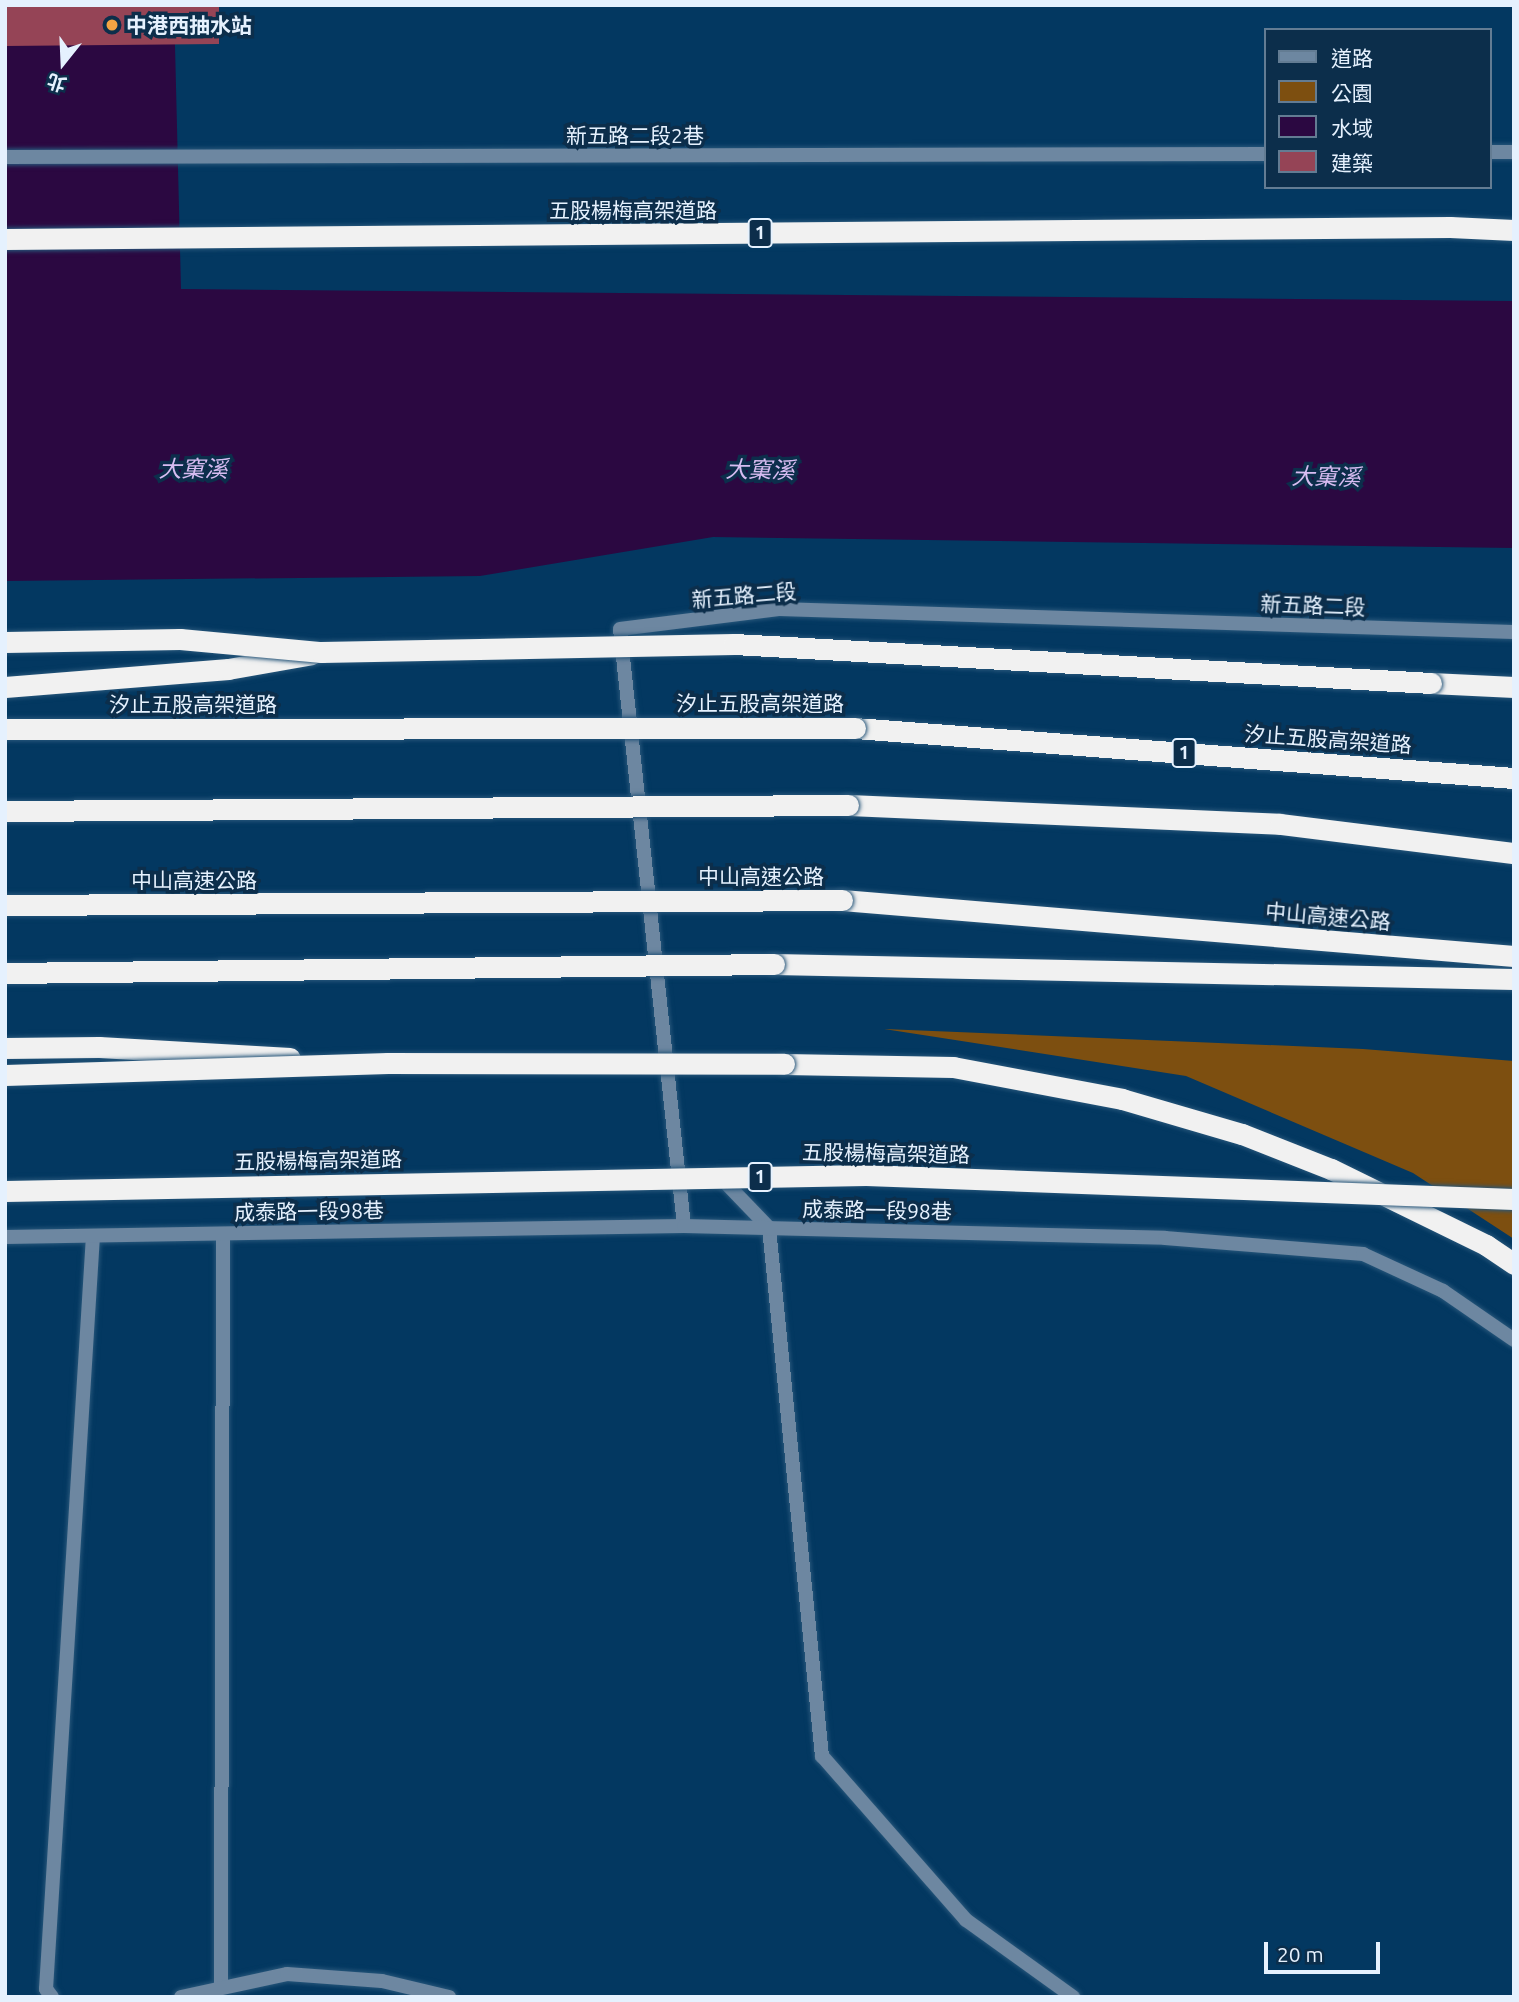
<!DOCTYPE html>
<html>
<head>
<meta charset="utf-8">
<style>
	body { margin:0 }
	#map { position:relative; width:1519px; height:2002px; overflow:hidden; background:#033861; font-family:Ubuntu,"Noto Sans TC",sans-serif }
	div>[style] { position:absolute }
	.green>* { inset:0; background:#7d4f10 }
	.water>* { inset:0; background:#2b0841 }
	.building>* { inset:0; background:#954456 }
	.roads { filter:drop-shadow(0 0 2px #27567a) drop-shadow(0 0 2px #27567a) }
	.service>* { height:14px; margin:-7px; padding:0 7px; transform-origin:7px; border-radius:7px; background:#6d87a1 }
	.minor>* { height:14px; margin:-7px; padding:0 7px; transform-origin:7px; border-radius:7px; background:#6d87a1 }
	.motorway>* { height:21px; margin:-10.5px; padding:0 10.5px; transform-origin:10.5px; border-radius:10.5px; background:#f1f1f1 }
	.bridges { filter:drop-shadow(0 0 2px #27567a) drop-shadow(0 0 2px #27567a) }
	.motorway-bridge>* { height:21px; margin:-10.5px; padding:0 10.5px; transform-origin:10.5px; border-radius:10.5px; background:#f1f1f1 }
	.dots>* { width:19px; height:19px; translate:-50% -50%; box-sizing:border-box; border:4px solid #0c2e4b; border-radius:50% }
	span { translate:-50% -50%; white-space:nowrap; text-align:center; line-height:1.15; -webkit-text-stroke:7px #0c2e4b; paint-order:stroke }
	.shield-label span { padding:2px 5px; background:#0c2e4b; border:2px solid; border-radius:5px; -webkit-text-stroke-width:0 }
	.shield-label { font-size:19px; color:#e5f1fe; font-weight:700 }
	.poi-label { font-size:21px; color:#e5f1fe; font-weight:700 }
	.left { translate:0 -50%; text-align:left }
	.street-label { font-size:21px; color:#e5f1fe }
	.water-label { font-size:23px; color:#d7bcf1; font-style:italic }
	.frame { position:absolute; inset:0; border:7px solid #e5f1fe; pointer-events:none }
	.legend { position:absolute; left:1264px; top:28px; width:228px; height:161px; box-sizing:border-box; background:#0c2e4b; border:2px solid #637c93; margin:0; padding:9px 12px; list-style:none; font-size:21px; color:#e5f1fe }
	.legend li { display:flex; align-items:center; gap:14px; height:35px }
	.legend b { width:35px; border:2px solid #637c93 }
	.north { position:absolute; left:28px; top:28px; width:70px; height:70px; -webkit-text-stroke:5px #0c2e4b; paint-order:stroke; rotate:198deg; font-size:19px; font-weight:700; line-height:28px; text-align:center; color:#e5f1fe }
	.north::after { content:''; display:block; margin:auto; width:24px; height:32px; background:#e5f1fe; clip-path:polygon(50% 0,100% 100%,50% 72%,0 100%) }
	.scale { position:absolute; left:1264px; top:1942px; width:116px; height:32px; box-sizing:border-box; border:4px solid #e5f1fe; border-top:0; padding-left:9px; font-size:21px; line-height:24px; white-space:nowrap; color:#e5f1fe; -webkit-text-stroke:5px #0c2e4b; paint-order:stroke }
</style>
</head>
<body>
<div id="map">
	<div class="green">
		<i style="clip-path:polygon(884px 1029px,1363px 1049px,1514px 1061px,1514px 1239px,1413px 1173px,1186px 1076px)"></i>
	</div>
	<div class="water">
		<i style="clip-path:polygon(5px 5px,174px 5px,181px 289px,1514px 301px,1514px 548px,713px 537px,480px 576px,5px 581px)"></i>
	</div>
	<div class="building">
		<i style="clip-path:polygon(5px 5px,219px 5px,219px 44px,5px 46px)"></i>
	</div>
	<div class="roads">
		<div class="service">
			<i style="left:684px;top:1226px;width:600px;rotate:-96.12deg"></i>
			<i style="left:620px;top:629px;width:160px;rotate:-7.2deg"></i>
			<i style="left:779px;top:609px;width:735px;rotate:1.79deg"></i>
			<i style="left:221px;top:1987px;width:753px;rotate:-89.85deg"></i>
			<i style="left:52px;top:1997px;width:10px;rotate:-127deg"></i>
			<i style="left:46px;top:1989px;width:754px;rotate:-86.43deg"></i>
			<i style="left:181px;top:1997px;width:108px;rotate:-12.2deg"></i>
			<i style="left:287px;top:1974px;width:95px;rotate:4.2deg"></i>
			<i style="left:382px;top:1981px;width:69px;rotate:13.4deg"></i>
		</div>
		<div class="minor">
			<i style="left:1489px;top:152px;width:25px"></i>
			<i style="left:5px;top:157px;width:1260px;rotate:-0.14deg"></i>
			<i style="left:720px;top:1177px;width:71px;rotate:46.1deg"></i>
			<i style="left:769px;top:1228px;width:531px;rotate:84.27deg"></i>
			<i style="left:822px;top:1756px;width:218px;rotate:48.7deg"></i>
			<i style="left:966px;top:1920px;width:132px;rotate:35.7deg"></i>
			<i style="left:5px;top:1237px;width:679px;rotate:-0.93deg"></i>
			<i style="left:684px;top:1226px;width:481px;rotate:1.4deg"></i>
			<i style="left:1165px;top:1238px;width:199px;rotate:4.6deg"></i>
			<i style="left:1363px;top:1254px;width:88px;rotate:24.8deg"></i>
			<i style="left:1443px;top:1291px;width:86px;rotate:34.6deg"></i>
		</div>
		<div class="motorway">
			<i style="left:5px;top:239px;width:1445px;rotate:-0.48deg"></i>
			<i style="left:1450px;top:227px;width:64px;rotate:2.7deg"></i>
			<i style="left:1431px;top:683px;width:83px;rotate:2.8deg"></i>
			<i style="left:5px;top:687px;width:224px;rotate:-4.6deg"></i>
			<i style="left:228px;top:669px;width:85px;rotate:-10.1deg"></i>
			<i style="left:855px;top:728px;width:661px;rotate:4.34deg"></i>
			<i style="left:848px;top:805px;width:432px;rotate:2.5deg"></i>
			<i style="left:1280px;top:824px;width:236px;rotate:7.1deg"></i>
			<i style="left:842px;top:900px;width:674px;rotate:4.76deg"></i>
			<i style="left:774px;top:964px;width:740px;rotate:1.16deg"></i>
			<i style="left:5px;top:1048px;width:94px;rotate:-0.6deg"></i>
			<i style="left:99px;top:1047px;width:191px;rotate:3.3deg"></i>
			<i style="left:784px;top:1064px;width:169px;rotate:1deg"></i>
			<i style="left:953px;top:1067px;width:172px;rotate:10.7deg"></i>
			<i style="left:1122px;top:1099px;width:125px;rotate:16.3deg"></i>
			<i style="left:1242px;top:1134px;width:96px;rotate:21.5deg"></i>
			<i style="left:1331px;top:1169px;width:173px;rotate:26.1deg"></i>
			<i style="left:1486px;top:1245px;width:34px;rotate:34deg"></i>
		</div>
	</div>
	<div class="bridges">
		<div class="motorway-bridge">
			<i style="left:5px;top:642px;width:175px;rotate:-1deg"></i>
			<i style="left:180px;top:639px;width:142px;rotate:5.3deg"></i>
			<i style="left:321px;top:652px;width:413px;rotate:-1.1deg"></i>
			<i style="left:734px;top:644px;width:698px;rotate:3.2deg"></i>
			<i style="left:5px;top:729px;width:850px;rotate:-0.07deg"></i>
			<i style="left:5px;top:811px;width:843px;rotate:-0.41deg"></i>
			<i style="left:5px;top:905px;width:837px;rotate:-0.34deg"></i>
			<i style="left:5px;top:973px;width:769px;rotate:-0.67deg"></i>
			<i style="left:5px;top:1075px;width:383px;rotate:-1.8deg"></i>
			<i style="left:388px;top:1063px;width:396px;rotate:0.1deg"></i>
			<i style="left:5px;top:1191px;width:861px;rotate:-1.06deg"></i>
			<i style="left:866px;top:1175px;width:648px;rotate:2.12deg"></i>
		</div>
	</div>
	<div class="dots">
		<i style="left:112px;top:25px;background:#f3a443"></i>
	</div>
	<div class="shield-label">
		<span style="left:760px;top:233px">1</span>
		<span style="left:1184px;top:753px">1</span>
		<span style="left:760px;top:1177px">1</span>
	</div>
	<div class="poi-label">
		<span class="left" style="left:126px;top:25px">中港西抽水站</span>
	</div>
	<div class="street-label">
		<span style="left:635px;top:135px">新五路二段2巷</span>
		<span style="left:633px;top:210px">五股楊梅高架道路</span>
		<span style="left:744px;top:595px;rotate:-5deg">新五路二段</span>
		<span style="left:1313px;top:605px;rotate:2deg">新五路二段</span>
		<span style="left:760px;top:703px">汐止五股高架道路</span>
		<span style="left:193px;top:704px">汐止五股高架道路</span>
		<span style="left:1328px;top:739px;rotate:4deg">汐止五股高架道路</span>
		<span style="left:761px;top:876px">中山高速公路</span>
		<span style="left:194px;top:880px">中山高速公路</span>
		<span style="left:1328px;top:916px;rotate:5deg">中山高速公路</span>
		<span style="left:886px;top:1153px;rotate:1deg">五股楊梅高架道路</span>
		<span style="left:318px;top:1160px;rotate:-1deg">五股楊梅高架道路</span>
		<span style="left:877px;top:1210px;rotate:1deg">成泰路一段98巷</span>
		<span style="left:309px;top:1211px;rotate:-1deg">成泰路一段98巷</span>
	</div>
	<div class="water-label">
		<span style="left:193px;top:469px">大窠溪</span>
		<span style="left:760px;top:470px;rotate:1deg">大窠溪</span>
		<span style="left:1326px;top:477px;rotate:1deg">大窠溪</span>
	</div>
	<div class="frame"></div>
	<ul class="legend">
	<li><b style="height:9px;background:#6d87a1"></b>道路</li>
	<li><b style="height:19px;background:#7d4f10"></b>公園</li>
	<li><b style="height:19px;background:#2b0841"></b>水域</li>
	<li><b style="height:19px;background:#954456"></b>建築</li>
	</ul>
	<div class="north">北</div>
	<div class="scale">20 m</div>
</div>
</body>
</html>
